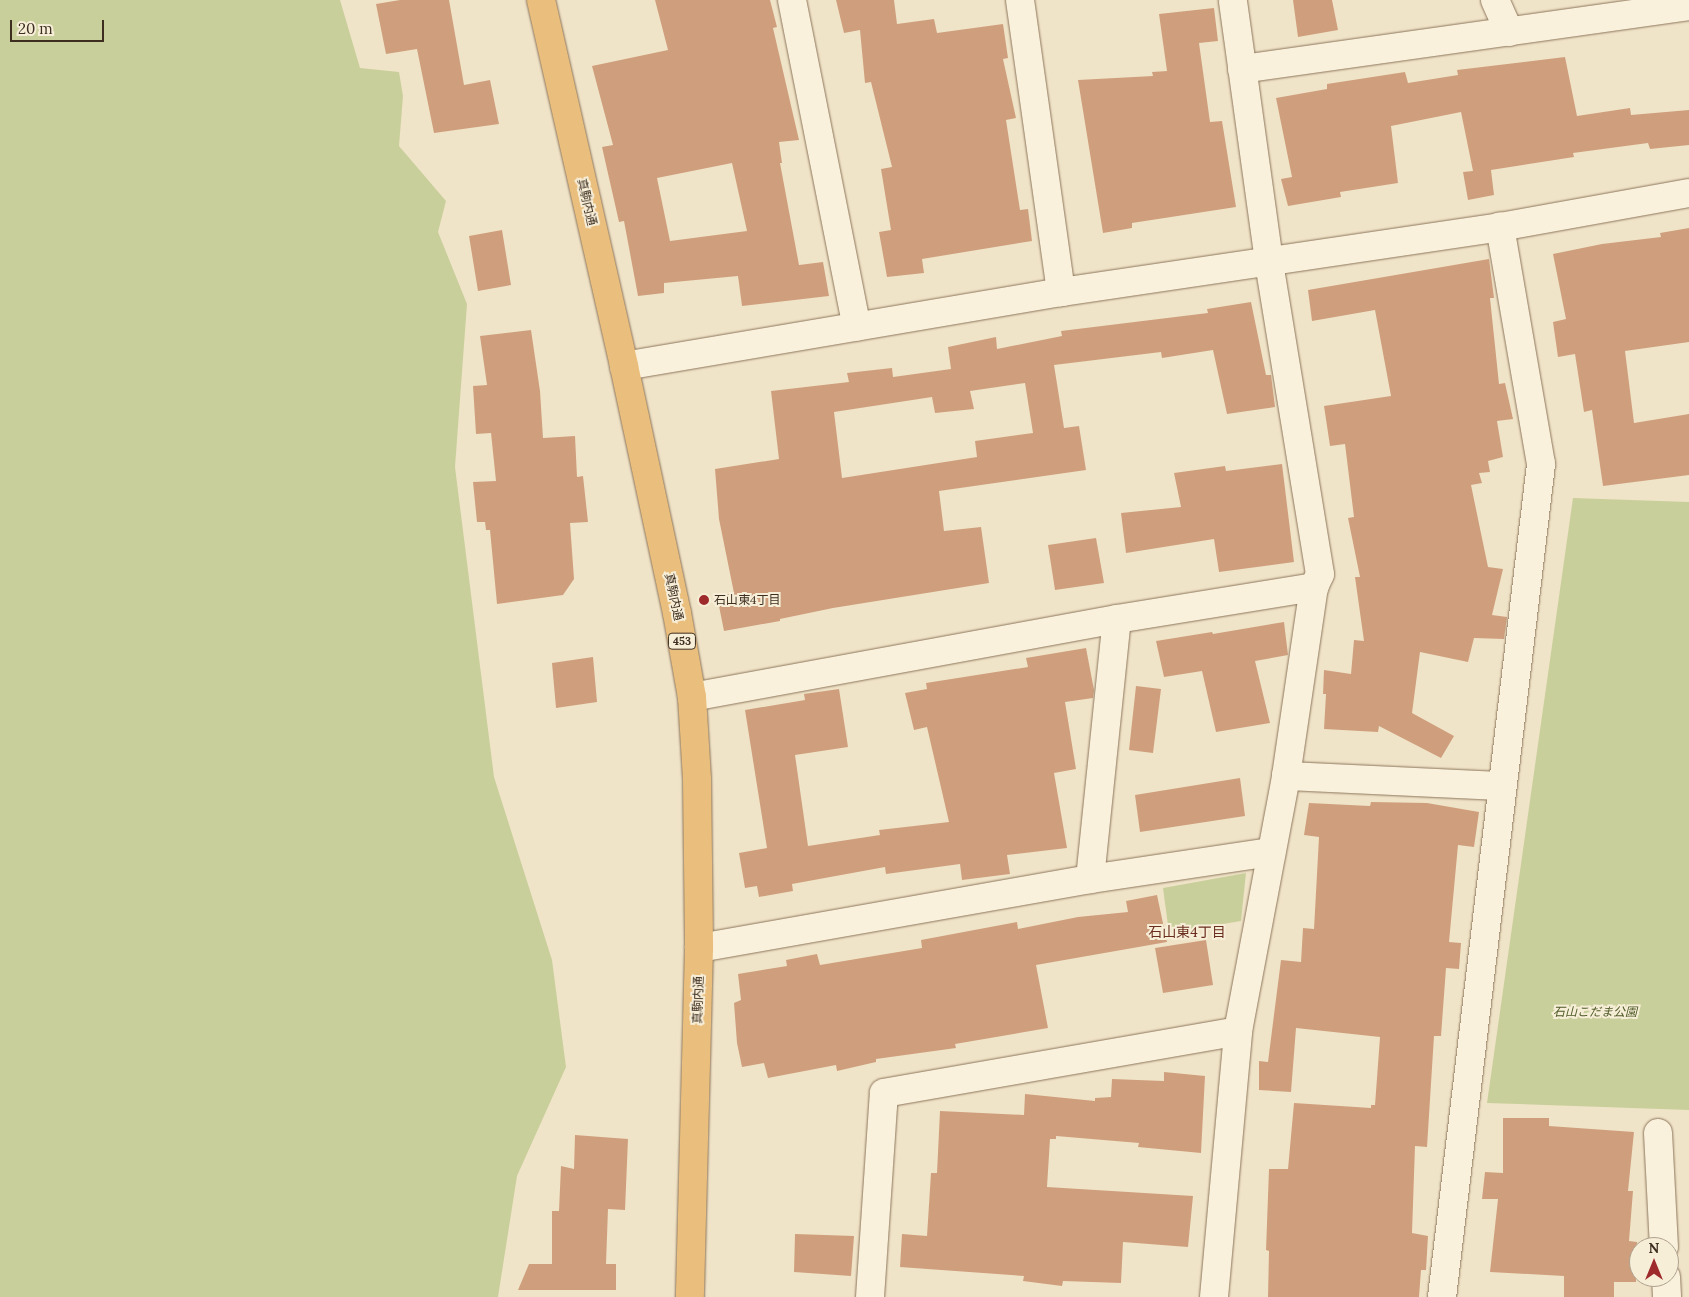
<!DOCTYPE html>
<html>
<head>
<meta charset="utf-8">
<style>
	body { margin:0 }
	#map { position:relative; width:1689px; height:1297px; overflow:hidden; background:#f0e4c8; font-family:Lora,"Noto Sans JP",serif }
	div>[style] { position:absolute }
	.green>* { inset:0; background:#c9cf9b }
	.building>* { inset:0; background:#cf9f7d }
	.roads { filter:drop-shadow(0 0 1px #8d765c) drop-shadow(0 0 1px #8d765c) }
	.minor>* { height:28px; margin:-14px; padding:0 14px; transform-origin:14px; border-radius:14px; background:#faf1dc }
	.trunk>* { height:28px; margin:-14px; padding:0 14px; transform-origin:14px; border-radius:14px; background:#eabe7c }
	.dots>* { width:14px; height:14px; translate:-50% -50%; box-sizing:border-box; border:2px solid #f7eed8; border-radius:50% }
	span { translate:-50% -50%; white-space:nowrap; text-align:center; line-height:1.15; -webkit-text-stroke:4px #f7eed8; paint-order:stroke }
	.shield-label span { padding:1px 4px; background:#f7eed8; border:1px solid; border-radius:4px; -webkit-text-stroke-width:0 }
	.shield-label { font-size:11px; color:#3d2e20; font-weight:700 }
	.street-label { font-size:12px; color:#3d2e20 }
	.poi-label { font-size:12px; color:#3d2e20 }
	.left { translate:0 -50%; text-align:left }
	.park-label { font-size:12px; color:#4d5a26; font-style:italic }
	.neighbourhood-label { font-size:14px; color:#6b2e1e }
	.north { position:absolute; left:1629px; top:1237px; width:50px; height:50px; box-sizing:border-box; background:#f7eed8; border:1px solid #ada18e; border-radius:50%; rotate:0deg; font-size:14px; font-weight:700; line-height:20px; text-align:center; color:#3d2e20 }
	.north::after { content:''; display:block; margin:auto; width:18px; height:22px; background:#9e2a2b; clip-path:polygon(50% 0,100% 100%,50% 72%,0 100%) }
	.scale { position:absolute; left:10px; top:20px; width:94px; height:22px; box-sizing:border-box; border:2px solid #3d2e20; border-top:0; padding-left:6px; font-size:15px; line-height:18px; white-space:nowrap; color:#3d2e20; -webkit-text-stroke:4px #f7eed8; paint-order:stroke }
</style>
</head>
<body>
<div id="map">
	<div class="green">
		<i style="clip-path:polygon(0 0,340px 0,360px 68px,399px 72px,403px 96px,399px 146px,446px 201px,438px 232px,467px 304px,455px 467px,494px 777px,552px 960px,566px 1067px,517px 1176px,498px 1297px,0 1297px)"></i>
		<i style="clip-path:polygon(1573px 498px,1689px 502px,1689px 1110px,1487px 1103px)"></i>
		<i style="clip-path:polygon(1246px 873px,1241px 921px,1169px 933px,1163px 888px)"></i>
	</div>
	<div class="building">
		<i style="clip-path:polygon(400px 0,449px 0,464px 85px,490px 80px,499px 124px,434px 133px,417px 49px,386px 54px,376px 4px)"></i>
		<i style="clip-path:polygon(evenodd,655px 0,770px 0,777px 27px,773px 28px,799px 140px,779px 142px,782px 163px,780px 163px,799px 265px,823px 262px,829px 296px,742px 306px,738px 276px,664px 283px,664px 293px,638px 296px,624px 221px,619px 222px,602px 147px,613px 145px,592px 66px,668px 50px,655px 0,732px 163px,747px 231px,670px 241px,657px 178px,732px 163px)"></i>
		<i style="clip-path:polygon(836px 0,894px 0,897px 24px,934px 19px,937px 33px,1003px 24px,1008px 58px,1003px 59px,1016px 118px,1006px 120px,1020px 210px,1028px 209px,1032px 241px,922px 259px,924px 273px,887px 277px,879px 232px,891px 230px,881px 169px,892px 167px,871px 82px,865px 83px,860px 30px,844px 33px)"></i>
		<i style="clip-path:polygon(1293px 0,1332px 0,1338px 30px,1298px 37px)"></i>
		<i style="clip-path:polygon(1214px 8px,1218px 41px,1199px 43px,1210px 122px,1222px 121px,1236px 207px,1132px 223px,1132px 228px,1103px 233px,1078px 80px,1153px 76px,1152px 72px,1167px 71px,1159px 14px)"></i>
		<i style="clip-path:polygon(1565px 57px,1577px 116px,1630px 108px,1631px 115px,1689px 110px,1689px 145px,1650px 149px,1648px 143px,1573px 153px,1574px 157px,1491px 170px,1494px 195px,1468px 200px,1463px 172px,1473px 171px,1461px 112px,1391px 126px,1398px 183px,1340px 192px,1341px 197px,1288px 206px,1281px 179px,1292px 177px,1276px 98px,1327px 89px,1327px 84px,1405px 72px,1408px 83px,1458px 75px,1457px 70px)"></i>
		<i style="clip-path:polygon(1689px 228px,1689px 342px,1625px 351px,1634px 423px,1689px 414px,1689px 475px,1603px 486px,1592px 410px,1584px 412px,1575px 354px,1558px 357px,1553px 322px,1566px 319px,1553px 254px,1602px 244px,1661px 237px,1660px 233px)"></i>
		<i style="clip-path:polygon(502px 230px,511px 285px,478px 291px,469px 236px)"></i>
		<i style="clip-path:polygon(1489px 259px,1494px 298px,1490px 298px,1499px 384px,1505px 383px,1513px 419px,1497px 421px,1503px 457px,1488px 461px,1490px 472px,1479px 473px,1482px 483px,1471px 485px,1488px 567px,1503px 569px,1492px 615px,1507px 617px,1504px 639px,1474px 638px,1468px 662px,1420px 652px,1412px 713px,1454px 736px,1441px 758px,1379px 726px,1378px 732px,1324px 729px,1326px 694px,1323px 694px,1324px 670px,1351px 674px,1354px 640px,1364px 641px,1355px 577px,1360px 577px,1348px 518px,1354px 517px,1345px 444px,1330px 446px,1324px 406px,1391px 396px,1375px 310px,1312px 321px,1308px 290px)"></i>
		<i style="clip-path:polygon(evenodd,1251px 302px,1266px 375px,1271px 375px,1275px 407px,1227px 414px,1213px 350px,1162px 358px,1161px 352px,1054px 365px,1064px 428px,1079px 426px,1086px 470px,939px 491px,944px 531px,981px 527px,989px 583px,833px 608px,780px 619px,780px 621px,724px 631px,717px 596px,734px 593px,719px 519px,715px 469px,779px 459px,771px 391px,849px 382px,847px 373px,892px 368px,893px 377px,951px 369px,948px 347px,996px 337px,997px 349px,1062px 336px,1061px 331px,1208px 313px,1207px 309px,1251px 302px,1025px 383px,1033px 433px,975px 441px,977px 457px,842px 478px,834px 412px,932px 397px,935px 413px,974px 409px,970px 391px,1025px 383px)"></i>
		<i style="clip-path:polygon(531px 330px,540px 391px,543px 438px,575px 436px,577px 477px,583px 476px,588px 522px,570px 523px,574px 579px,563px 595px,497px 604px,490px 530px,486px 530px,485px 522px,477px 522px,473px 482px,496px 481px,491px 433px,476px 434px,473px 386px,487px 385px,480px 336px)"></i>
		<i style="clip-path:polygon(1282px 464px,1294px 562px,1219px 572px,1214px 539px,1126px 553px,1121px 513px,1181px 507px,1174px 473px,1225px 466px,1226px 471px)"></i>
		<i style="clip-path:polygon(1096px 538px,1104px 583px,1055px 590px,1048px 545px)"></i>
		<i style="clip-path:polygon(1284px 622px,1288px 655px,1255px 661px,1270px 723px,1216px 732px,1202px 671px,1164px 677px,1156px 641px,1212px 632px,1213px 634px)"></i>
		<i style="clip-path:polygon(1086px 648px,1094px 690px,1093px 698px,1065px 702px,1076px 769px,1054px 773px,1067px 848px,1007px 855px,1010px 874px,962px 880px,960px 864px,886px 874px,885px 867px,792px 884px,793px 891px,759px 897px,757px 886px,745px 888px,739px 853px,767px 848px,745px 710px,805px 700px,804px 694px,839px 689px,848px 747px,795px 755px,808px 846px,880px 835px,879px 830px,949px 822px,927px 727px,914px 730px,905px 693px,927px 689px,926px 683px,1028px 667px,1026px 658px)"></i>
		<i style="clip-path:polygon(593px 657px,597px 702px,556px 708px,552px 663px)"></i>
		<i style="clip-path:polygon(1136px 686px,1161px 689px,1153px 753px,1129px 750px)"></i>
		<i style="clip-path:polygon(1240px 778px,1245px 816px,1140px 832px,1135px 795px)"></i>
		<i style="clip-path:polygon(1371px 802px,1427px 803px,1479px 812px,1474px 847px,1458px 845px,1449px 942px,1461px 943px,1459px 969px,1446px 968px,1441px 1036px,1434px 1036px,1427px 1147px,1415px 1146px,1412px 1233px,1428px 1236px,1426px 1270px,1421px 1270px,1419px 1297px,1268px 1297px,1269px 1251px,1266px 1250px,1269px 1169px,1288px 1169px,1294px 1103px,1371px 1108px,1371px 1105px,1375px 1105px,1380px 1037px,1296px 1028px,1291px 1092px,1259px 1090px,1259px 1061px,1268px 1062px,1281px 960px,1301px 962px,1303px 928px,1314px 929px,1319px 837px,1304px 835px,1309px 803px,1370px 806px)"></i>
		<i style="clip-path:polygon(1157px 895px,1167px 942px,1036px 965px,1048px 1028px,955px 1044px,956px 1048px,876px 1059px,876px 1062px,837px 1071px,836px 1065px,768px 1078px,764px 1063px,742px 1067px,737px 1043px,734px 1003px,741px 1000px,738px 974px,787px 966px,786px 960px,817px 954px,820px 965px,922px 948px,921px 940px,1017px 922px,1018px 929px,1078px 917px,1128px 912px,1126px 901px)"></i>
		<i style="clip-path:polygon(1206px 940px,1213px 985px,1163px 993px,1155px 948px)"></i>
		<i style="clip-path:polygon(1164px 1072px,1205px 1076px,1201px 1153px,1138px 1147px,1139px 1143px,1056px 1136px,1056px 1139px,1050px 1139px,1047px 1187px,1193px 1196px,1188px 1247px,1123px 1242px,1121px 1283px,1063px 1281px,1062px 1286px,1023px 1281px,1024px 1276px,900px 1267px,902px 1234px,927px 1236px,931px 1173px,937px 1173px,940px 1111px,1024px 1115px,1025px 1094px,1095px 1101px,1095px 1098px,1111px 1097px,1112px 1079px,1164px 1081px)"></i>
		<i style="clip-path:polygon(1503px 1118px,1549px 1118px,1549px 1126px,1634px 1132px,1628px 1191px,1633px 1191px,1629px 1241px,1637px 1242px,1636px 1282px,1614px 1282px,1614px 1297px,1564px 1297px,1564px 1276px,1490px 1272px,1498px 1199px,1482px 1199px,1485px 1172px,1503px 1173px)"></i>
		<i style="clip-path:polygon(575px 1135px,628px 1139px,625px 1210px,608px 1209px,606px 1264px,616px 1264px,616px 1290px,518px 1290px,529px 1264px,552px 1264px,552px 1211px,559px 1211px,561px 1166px,574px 1169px)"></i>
		<i style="clip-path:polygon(795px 1234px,854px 1236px,851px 1276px,794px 1272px)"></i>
	</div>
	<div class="roads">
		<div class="minor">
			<i style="left:792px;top:0;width:333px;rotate:78.8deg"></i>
			<i style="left:1020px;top:0;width:295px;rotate:82deg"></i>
			<i style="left:1495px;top:0;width:35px;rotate:66deg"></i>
			<i style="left:1242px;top:69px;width:451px;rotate:-8deg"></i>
			<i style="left:624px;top:366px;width:443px;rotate:-9.6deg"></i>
			<i style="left:1061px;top:292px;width:444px;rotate:-8.4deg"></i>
			<i style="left:1500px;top:227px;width:192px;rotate:-10.2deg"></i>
			<i style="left:692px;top:697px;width:432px;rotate:-10.4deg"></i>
			<i style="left:1117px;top:619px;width:200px;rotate:-9.2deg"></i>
			<i style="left:1286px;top:776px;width:216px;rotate:2.7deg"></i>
			<i style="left:1090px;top:879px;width:261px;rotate:-84.1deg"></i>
			<i style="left:699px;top:948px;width:397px;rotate:-10deg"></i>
			<i style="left:1090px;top:879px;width:183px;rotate:-8.5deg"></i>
			<i style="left:1658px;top:1133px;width:114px;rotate:87deg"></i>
			<i style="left:1666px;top:1277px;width:20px;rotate:87deg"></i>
			<i style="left:870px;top:1297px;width:204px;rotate:-86.1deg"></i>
			<i style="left:884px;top:1093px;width:359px;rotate:-9.9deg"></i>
			<i style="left:1214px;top:1297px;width:267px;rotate:-84.8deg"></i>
			<i style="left:1238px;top:1031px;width:259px;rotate:-79.3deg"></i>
			<i style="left:1286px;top:776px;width:191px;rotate:-81.6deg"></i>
			<i style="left:1314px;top:587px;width:14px;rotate:-65deg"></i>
			<i style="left:1320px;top:574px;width:317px;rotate:-99.3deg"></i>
			<i style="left:1269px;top:261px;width:263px;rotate:-97.9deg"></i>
			<i style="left:1442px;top:1297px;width:839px;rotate:-83.22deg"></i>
			<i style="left:1541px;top:464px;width:241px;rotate:-99.8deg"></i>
		</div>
		<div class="trunk">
			<i style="left:541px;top:0;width:375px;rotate:77.2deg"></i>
			<i style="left:624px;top:366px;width:253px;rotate:77.9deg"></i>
			<i style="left:677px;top:613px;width:85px;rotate:79.9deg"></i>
			<i style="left:692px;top:697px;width:82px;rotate:86.5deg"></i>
			<i style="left:697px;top:779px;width:169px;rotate:89.3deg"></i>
			<i style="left:699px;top:948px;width:349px;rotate:91.5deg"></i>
		</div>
	</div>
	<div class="dots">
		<i style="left:704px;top:600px;background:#9e2a2b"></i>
	</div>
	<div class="shield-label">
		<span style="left:682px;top:641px">453</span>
	</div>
	<div class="street-label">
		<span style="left:587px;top:202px;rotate:77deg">真駒内通</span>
		<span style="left:674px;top:597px;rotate:78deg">真駒内通</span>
		<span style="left:698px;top:1000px;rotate:-88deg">真駒内通</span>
	</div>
	<div class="poi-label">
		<span class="left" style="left:714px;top:600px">石山東4丁目</span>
	</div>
	<div class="park-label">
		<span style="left:1595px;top:1012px">石山こだま公園</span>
	</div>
	<div class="neighbourhood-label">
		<span style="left:1187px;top:932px">石山東4丁目</span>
	</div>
	<div class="north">N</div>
	<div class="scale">20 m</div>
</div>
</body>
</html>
